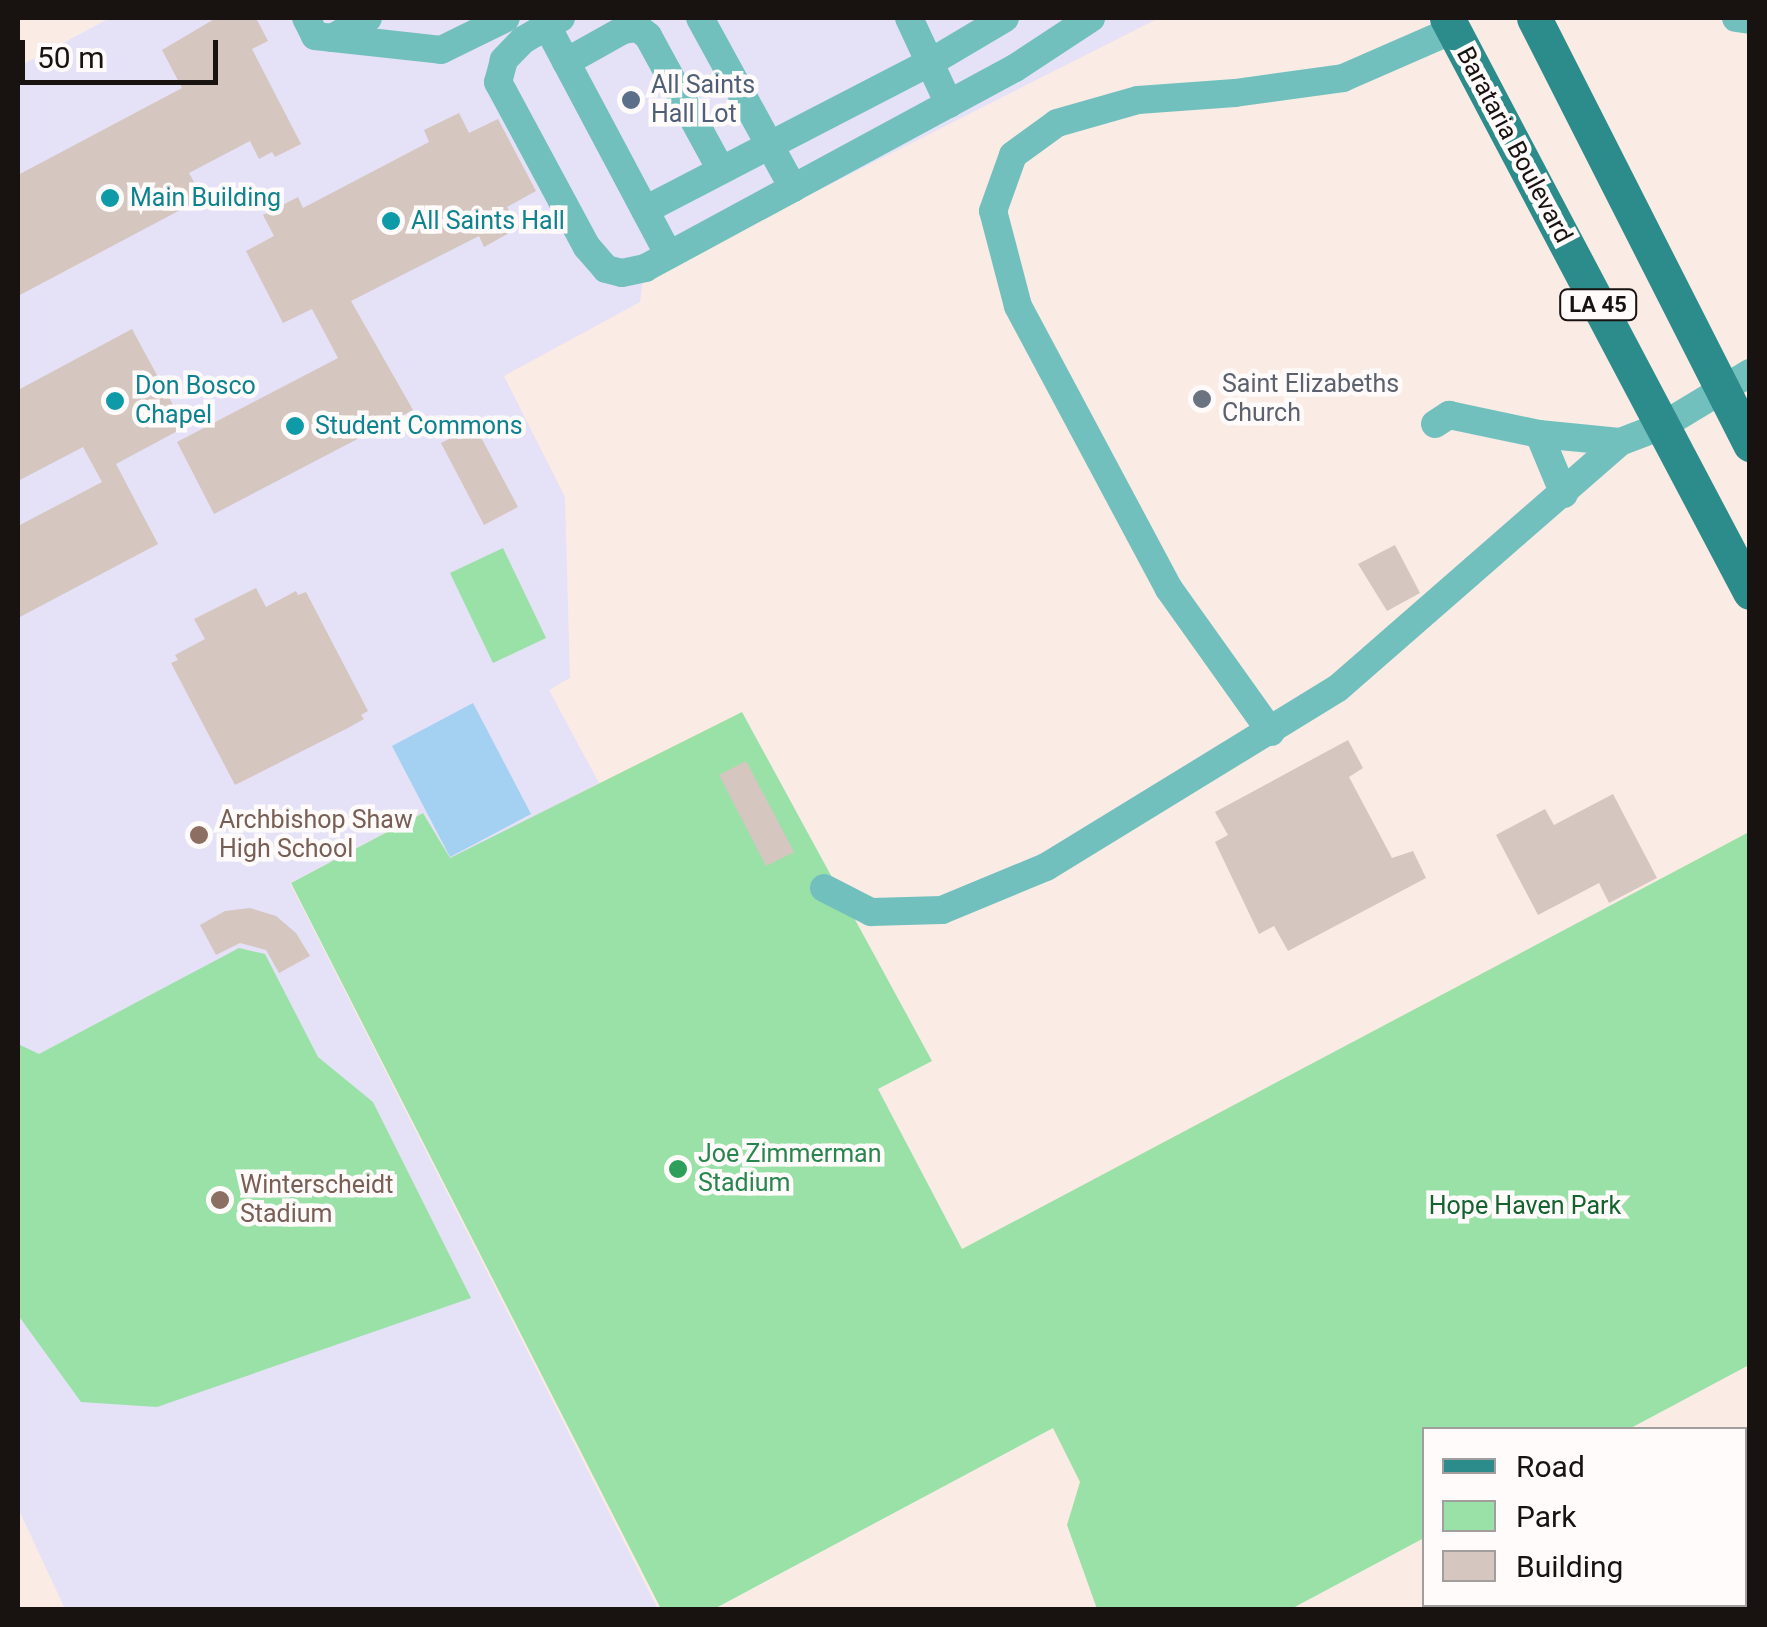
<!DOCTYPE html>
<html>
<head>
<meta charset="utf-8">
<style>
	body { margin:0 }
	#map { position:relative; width:1767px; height:1627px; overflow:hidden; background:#fbebe5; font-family:Roboto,sans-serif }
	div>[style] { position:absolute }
	.education>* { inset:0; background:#e5e1f7 }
	.green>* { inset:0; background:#99e1a6 }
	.water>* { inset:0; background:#a4d0f2 }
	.building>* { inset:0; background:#d5c6c0 }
	.minor>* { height:28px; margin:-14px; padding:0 14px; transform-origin:14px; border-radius:14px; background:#72c0be }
	.major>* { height:35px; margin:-17.5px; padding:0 17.5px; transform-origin:17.5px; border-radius:17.5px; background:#2b8c8b }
	.dots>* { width:28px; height:28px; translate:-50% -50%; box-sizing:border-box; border:5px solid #fefbfa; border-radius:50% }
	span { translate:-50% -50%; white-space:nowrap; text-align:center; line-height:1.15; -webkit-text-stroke:9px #fefbfa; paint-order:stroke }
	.shield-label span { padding:2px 8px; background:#fefbfa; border:2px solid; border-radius:8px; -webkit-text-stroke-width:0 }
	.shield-label { font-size:22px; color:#181311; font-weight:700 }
	.service-label { font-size:25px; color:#4e5e75 }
	.left { translate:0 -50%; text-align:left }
	.street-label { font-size:25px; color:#181311 }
	.culture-label { font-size:25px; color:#0d838f }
	.worship-label { font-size:25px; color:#5b616d }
	.education-label { font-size:25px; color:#785e54 }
	.leisure-label { font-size:25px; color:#27864d }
	.park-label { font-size:25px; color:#14632e }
	.frame { position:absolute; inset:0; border:20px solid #181311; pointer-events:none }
	.legend { position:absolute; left:1422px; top:1427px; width:325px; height:180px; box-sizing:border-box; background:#fefbfa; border:2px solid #a29e9d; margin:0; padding:12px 18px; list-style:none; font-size:30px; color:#181311 }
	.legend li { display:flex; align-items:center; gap:20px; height:50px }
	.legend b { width:50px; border:2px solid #a29e9d }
	.scale { position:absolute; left:20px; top:40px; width:198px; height:45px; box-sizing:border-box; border:5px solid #181311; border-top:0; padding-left:12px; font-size:30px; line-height:35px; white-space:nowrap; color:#181311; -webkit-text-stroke:8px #fefbfa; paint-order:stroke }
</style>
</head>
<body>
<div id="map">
	<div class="education">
		<i style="clip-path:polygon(110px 18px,1159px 18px,643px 279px,640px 302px,504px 376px,565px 497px,570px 678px,549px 690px,599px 783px,450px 859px,423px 813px,290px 883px,658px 1609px,65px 1609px,18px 1508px,18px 67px)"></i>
	</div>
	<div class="green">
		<i style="clip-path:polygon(503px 548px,546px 638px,493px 663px,450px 573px)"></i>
		<i style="clip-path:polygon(742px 712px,932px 1061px,878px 1089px,962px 1249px,1749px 832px,1749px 1365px,1629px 1429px,1424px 1430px,1424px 1538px,1291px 1609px,1097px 1609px,1067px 1525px,1080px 1482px,1053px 1428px,714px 1609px,661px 1609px,291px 883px,423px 813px,450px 858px)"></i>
		<i style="clip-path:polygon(239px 948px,265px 954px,318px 1057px,373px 1102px,471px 1298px,157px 1407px,81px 1402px,18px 1315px,18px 1044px,39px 1054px)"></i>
	</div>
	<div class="water">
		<i style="clip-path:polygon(473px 703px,531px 814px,450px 857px,392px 746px)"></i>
	</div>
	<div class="building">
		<i style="clip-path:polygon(216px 18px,256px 18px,268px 41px,252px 49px,301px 144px,275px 157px,272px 152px,259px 159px,250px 141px,189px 173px,203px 198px,18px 296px,18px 175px,182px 88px,162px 50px)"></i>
		<i style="clip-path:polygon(459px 113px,469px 133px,498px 119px,536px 191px,507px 207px,520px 227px,484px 247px,479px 236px,351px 301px,413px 410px,214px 514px,177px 442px,338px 358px,312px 309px,283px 323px,246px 251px,274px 236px,263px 215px,298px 197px,303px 208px,429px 142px,424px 130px)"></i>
		<i style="clip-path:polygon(132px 329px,185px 427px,116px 464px,158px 544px,18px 618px,18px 526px,102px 482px,83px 447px,18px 481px,18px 390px)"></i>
		<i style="clip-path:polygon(475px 426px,518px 507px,484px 525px,441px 443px)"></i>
		<i style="clip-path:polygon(1395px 545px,1420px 593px,1387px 611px,1358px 564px)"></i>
		<i style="clip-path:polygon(256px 588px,266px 607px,296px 591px,298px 595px,306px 592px,368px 711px,361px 715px,364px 719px,348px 728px,235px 785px,171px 663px,178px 660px,175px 655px,205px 639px,194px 619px)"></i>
		<i style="clip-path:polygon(1348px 740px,1363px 768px,1349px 777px,1392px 858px,1413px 851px,1426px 878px,1288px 951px,1274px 926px,1259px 934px,1215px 842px,1228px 835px,1215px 812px)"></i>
		<i style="clip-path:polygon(746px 761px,794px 852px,766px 866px,719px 775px)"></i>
		<i style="clip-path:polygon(1613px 794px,1657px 878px,1609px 903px,1599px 883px,1538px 915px,1496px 835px,1545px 809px,1554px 825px)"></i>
		<i style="clip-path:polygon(250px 908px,276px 916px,296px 933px,310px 956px,279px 973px,266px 950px,240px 943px,216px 955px,200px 925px,225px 911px)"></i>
	</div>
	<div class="minor">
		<i style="left:306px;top:18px;width:20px;rotate:63deg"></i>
		<i style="left:315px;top:36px;width:127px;rotate:6.3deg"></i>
		<i style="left:441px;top:50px;width:72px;rotate:-26.2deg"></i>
		<i style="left:561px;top:18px;width:44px;rotate:149.9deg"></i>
		<i style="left:523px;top:40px;width:28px;rotate:134deg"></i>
		<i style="left:504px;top:60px;width:23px;rotate:105deg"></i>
		<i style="left:498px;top:82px;width:187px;rotate:61.7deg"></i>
		<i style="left:587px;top:247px;width:29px;rotate:49deg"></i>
		<i style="left:606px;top:269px;width:16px;rotate:14deg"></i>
		<i style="left:622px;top:273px;width:24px;rotate:-12deg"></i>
		<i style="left:645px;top:268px;width:168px;rotate:-28.4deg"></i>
		<i style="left:700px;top:18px;width:194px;rotate:61.3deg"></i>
		<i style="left:793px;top:188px;width:252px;rotate:-28.4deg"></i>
		<i style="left:1015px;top:68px;width:91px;rotate:-33.3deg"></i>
		<i style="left:909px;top:18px;width:95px;rotate:65.1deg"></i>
		<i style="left:1736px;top:18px;width:14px;rotate:8deg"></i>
		<i style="left:547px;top:26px;width:259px;rotate:62deg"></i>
		<i style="left:332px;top:38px;width:41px;rotate:-29.1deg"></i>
		<i style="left:566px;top:62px;width:65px;rotate:-29.3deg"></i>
		<i style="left:623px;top:30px;width:15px;rotate:-8deg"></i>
		<i style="left:638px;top:28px;width:13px;rotate:39deg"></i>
		<i style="left:648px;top:36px;width:153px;rotate:61.4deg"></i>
		<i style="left:645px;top:210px;width:322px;rotate:-27.4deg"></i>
		<i style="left:931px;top:62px;width:86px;rotate:-30.7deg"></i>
		<i style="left:1435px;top:424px;width:17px;rotate:-33deg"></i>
		<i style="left:1449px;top:415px;width:92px;rotate:11.9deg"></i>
		<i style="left:1539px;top:434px;width:81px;rotate:5.6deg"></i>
		<i style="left:1539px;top:434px;width:65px;rotate:67.4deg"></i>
		<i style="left:1271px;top:732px;width:176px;rotate:-125.5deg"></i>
		<i style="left:1169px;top:589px;width:321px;rotate:-118.1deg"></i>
		<i style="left:1018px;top:306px;width:98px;rotate:-104.7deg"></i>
		<i style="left:993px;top:211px;width:59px;rotate:-70.3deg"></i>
		<i style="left:1013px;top:155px;width:54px;rotate:-36deg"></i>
		<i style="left:1057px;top:123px;width:84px;rotate:-15.9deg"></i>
		<i style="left:1138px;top:100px;width:97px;rotate:-4.1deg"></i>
		<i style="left:1235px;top:93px;width:109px;rotate:-7.9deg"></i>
		<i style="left:1343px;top:78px;width:120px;rotate:-23.6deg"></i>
		<i style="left:824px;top:888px;width:53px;rotate:27.1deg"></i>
		<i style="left:871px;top:912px;width:71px;rotate:-1.6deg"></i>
		<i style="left:942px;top:910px;width:113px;rotate:-22.5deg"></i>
		<i style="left:1046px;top:867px;width:342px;rotate:-31.5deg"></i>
		<i style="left:1338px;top:688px;width:374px;rotate:-41.1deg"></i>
		<i style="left:1620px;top:442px;width:45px;rotate:-20.9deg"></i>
		<i style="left:1662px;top:426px;width:103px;rotate:-31.1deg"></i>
	</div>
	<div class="major">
		<i style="left:1447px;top:18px;width:649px;rotate:62.17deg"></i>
		<i style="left:1534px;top:18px;width:478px;rotate:63.1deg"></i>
	</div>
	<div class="dots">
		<i style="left:631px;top:100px;background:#5c6f8a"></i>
		<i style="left:110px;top:198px;background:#0f9aa8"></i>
		<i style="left:391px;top:221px;background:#0f9aa8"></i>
		<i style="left:1202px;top:399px;background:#6b7280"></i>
		<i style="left:115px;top:401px;background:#0f9aa8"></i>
		<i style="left:295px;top:426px;background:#0f9aa8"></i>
		<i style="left:199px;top:835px;background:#8d6e63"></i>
		<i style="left:678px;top:1169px;background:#2e9e5b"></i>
		<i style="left:220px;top:1200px;background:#8d6e63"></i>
	</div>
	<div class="shield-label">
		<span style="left:1598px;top:305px">LA 45</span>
	</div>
	<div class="service-label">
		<span class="left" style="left:651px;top:100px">All Saints<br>Hall Lot</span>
	</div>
	<div class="street-label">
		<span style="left:1514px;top:145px;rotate:62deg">Barataria Boulevard</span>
	</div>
	<div class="culture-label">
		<span class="left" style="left:130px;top:198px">Main Building</span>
		<span class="left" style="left:411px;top:221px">All Saints Hall</span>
		<span class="left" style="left:135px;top:401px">Don Bosco<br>Chapel</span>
		<span class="left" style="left:315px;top:426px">Student Commons</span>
	</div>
	<div class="worship-label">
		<span class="left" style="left:1222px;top:399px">Saint Elizabeths<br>Church</span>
	</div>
	<div class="education-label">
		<span class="left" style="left:219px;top:835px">Archbishop Shaw<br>High School</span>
		<span class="left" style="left:240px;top:1200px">Winterscheidt<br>Stadium</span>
	</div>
	<div class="leisure-label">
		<span class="left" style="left:698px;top:1169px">Joe Zimmerman<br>Stadium</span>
	</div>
	<div class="park-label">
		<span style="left:1525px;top:1206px">Hope Haven Park</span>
	</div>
	<div class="frame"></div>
	<ul class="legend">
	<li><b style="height:12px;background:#2b8c8b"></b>Road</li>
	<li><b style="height:28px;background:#99e1a6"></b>Park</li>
	<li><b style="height:28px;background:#d5c6c0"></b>Building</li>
	</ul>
	<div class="scale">50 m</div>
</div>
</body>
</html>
